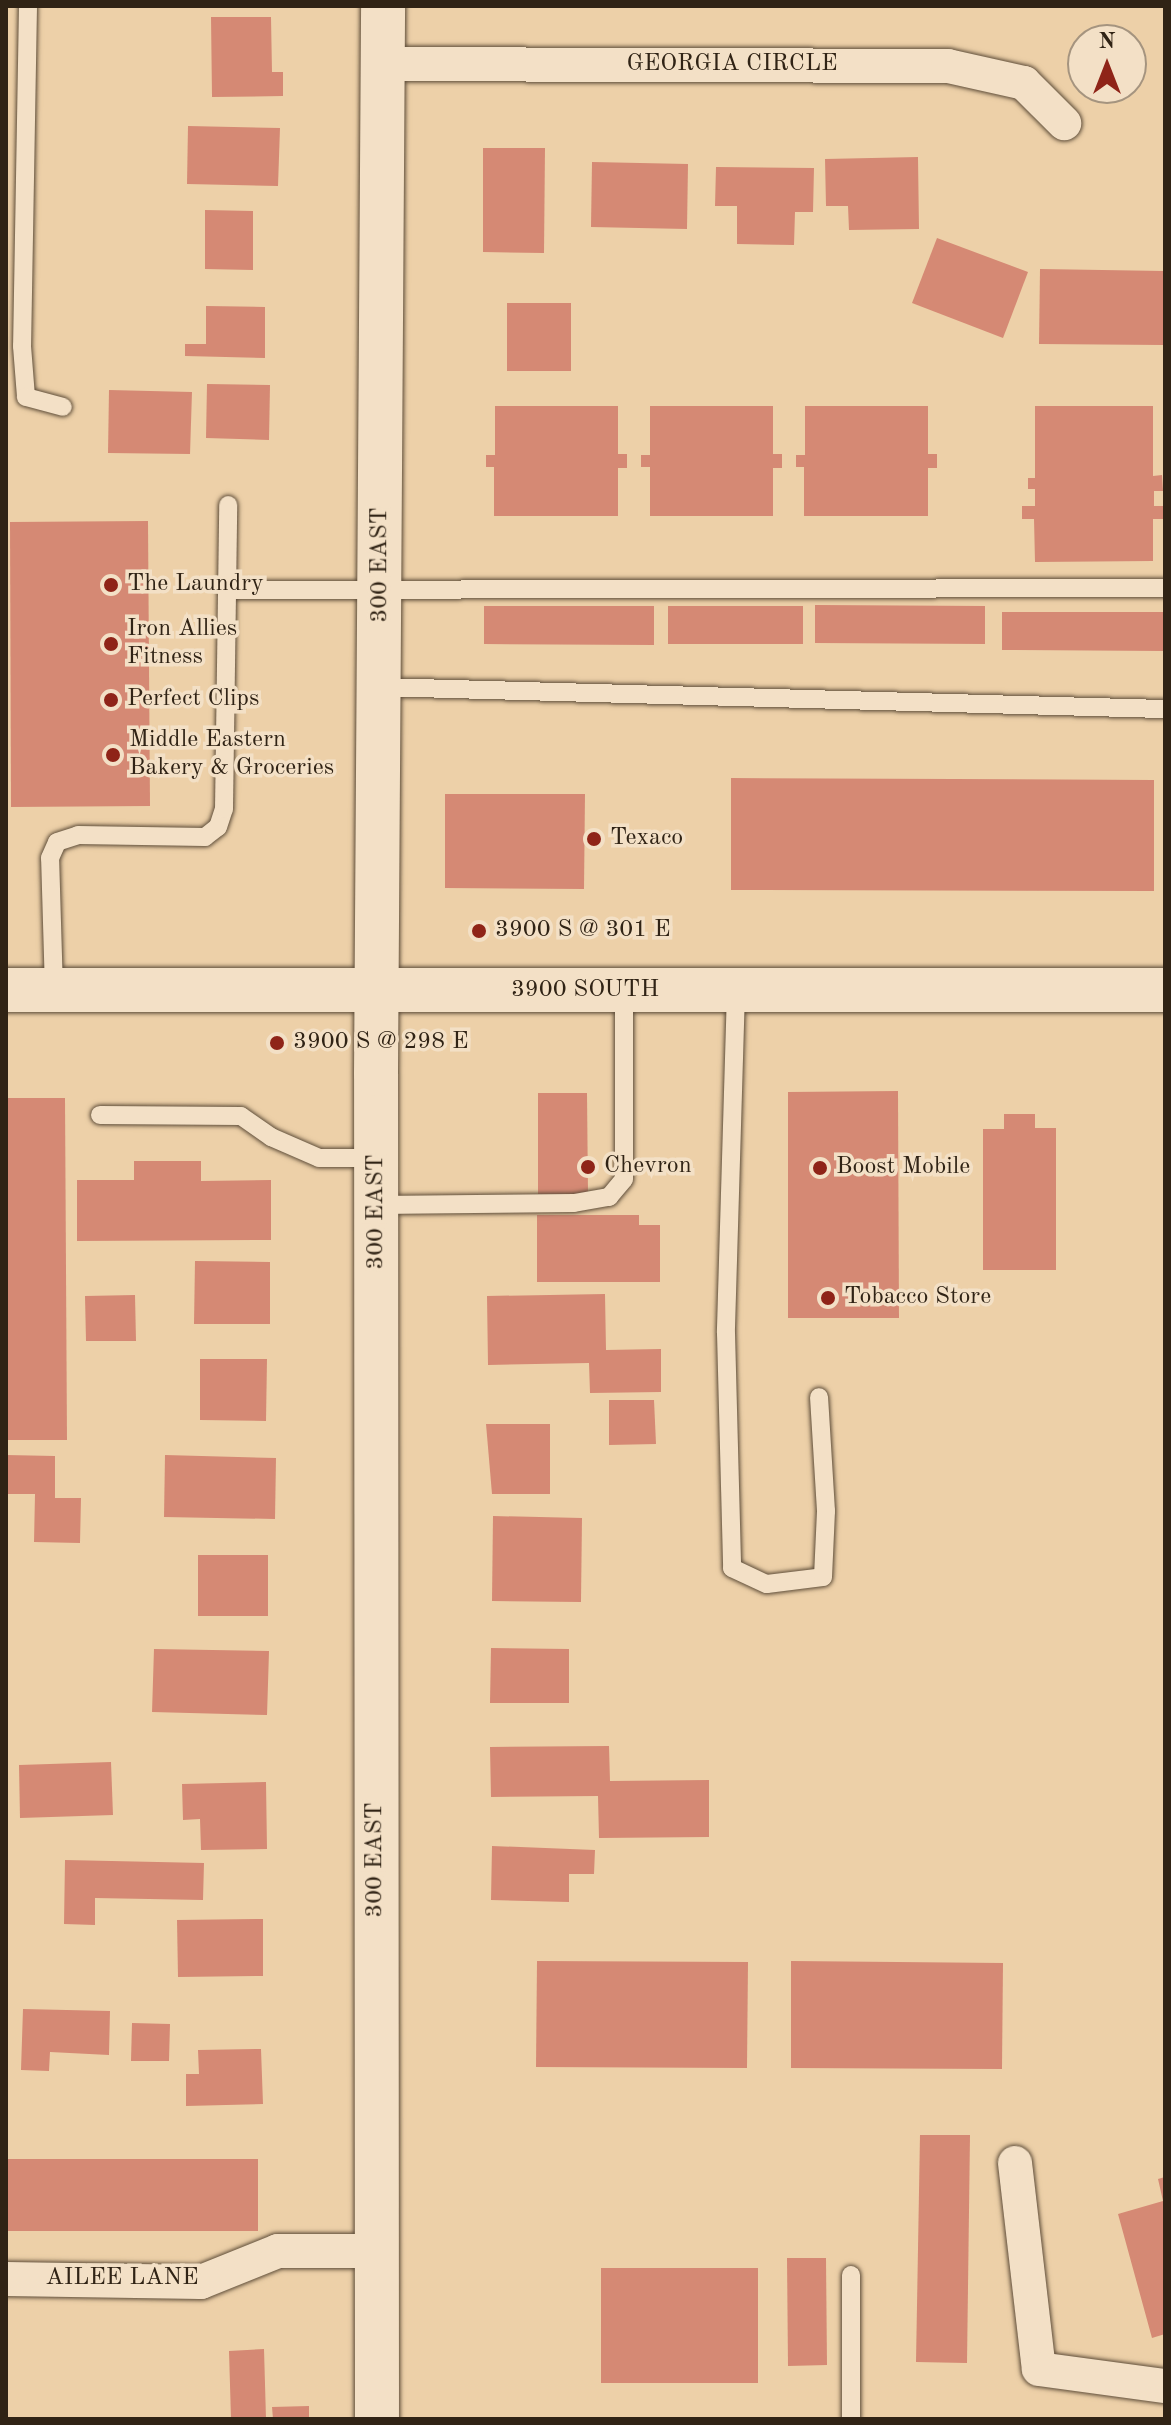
<!DOCTYPE html>
<html>
<head>
<meta charset="utf-8">
<style>
	body { margin:0 }
	#map { position:relative; width:1171px; height:2425px; overflow:hidden; background:#edd0a8; font-family:"Old Standard TT",serif }
	div>[style] { position:absolute }
	.building>* { inset:0; background:#d58974 }
	.roads { filter:drop-shadow(0 0 2px #5f4e3a) drop-shadow(0 0 2px #5f4e3a) }
	.service>* { height:18px; margin:-9px; padding:0 9px; transform-origin:9px; border-radius:9px; background:#f3e0c6 }
	.minor>* { height:34px; margin:-17px; padding:0 17px; transform-origin:17px; border-radius:17px; background:#f3e0c6 }
	.tertiary>* { height:44px; margin:-22px; padding:0 22px; transform-origin:22px; border-radius:22px; background:#f3e0c6 }
	.secondary>* { height:44px; margin:-22px; padding:0 22px; transform-origin:22px; border-radius:22px; background:#f3e0c6 }
	.dots>* { width:22px; height:22px; translate:-50% -50%; box-sizing:border-box; border:4px solid #f3e0c6; border-radius:50% }
	span { translate:-50% -50%; white-space:nowrap; text-align:center; line-height:1.15; -webkit-text-stroke:7px #f3e0c6; paint-order:stroke }
	.street-label { font-size:24px; color:#302315 }
	.poi-label { font-size:24px; color:#302315 }
	.left { translate:0 -50%; text-align:left }
	.frame { position:absolute; inset:0; border:8px solid #302315; pointer-events:none }
	.north { position:absolute; left:1067px; top:24px; width:80px; height:80px; box-sizing:border-box; background:#f3e0c6; border:2px solid #a5947f; border-radius:50%; rotate:0deg; font-size:22px; font-weight:700; line-height:32px; text-align:center; color:#302315 }
	.north::after { content:''; display:block; margin:auto; width:28px; height:36px; background:#8f2418; clip-path:polygon(50% 0,100% 100%,50% 72%,0 100%) }
</style>
</head>
<body>
<div id="map">
	<div class="building">
		<i style="clip-path:polygon(211px 17px,271px 17px,272px 72px,283px 72px,283px 96px,212px 97px)"></i>
		<i style="clip-path:polygon(188px 126px,280px 128px,278px 186px,187px 184px)"></i>
		<i style="clip-path:polygon(483px 148px,545px 148px,544px 253px,483px 252px)"></i>
		<i style="clip-path:polygon(918px 157px,919px 229px,849px 230px,848px 206px,826px 206px,825px 159px)"></i>
		<i style="clip-path:polygon(592px 162px,688px 164px,687px 229px,591px 227px)"></i>
		<i style="clip-path:polygon(716px 167px,814px 168px,813px 212px,795px 212px,794px 245px,737px 244px,737px 206px,715px 206px)"></i>
		<i style="clip-path:polygon(205px 210px,253px 211px,253px 270px,205px 269px)"></i>
		<i style="clip-path:polygon(937px 238px,1028px 272px,1003px 338px,912px 303px)"></i>
		<i style="clip-path:polygon(1040px 269px,1164px 271px,1163px 345px,1039px 344px)"></i>
		<i style="clip-path:polygon(507px 303px,571px 303px,571px 371px,507px 371px)"></i>
		<i style="clip-path:polygon(206px 306px,265px 307px,265px 358px,185px 356px,185px 344px,206px 344px)"></i>
		<i style="clip-path:polygon(207px 384px,270px 385px,269px 440px,206px 438px)"></i>
		<i style="clip-path:polygon(109px 390px,192px 392px,190px 454px,108px 453px)"></i>
		<i style="clip-path:polygon(495px 406px,618px 406px,618px 454px,627px 454px,627px 468px,618px 468px,618px 516px,494px 516px,494px 467px,486px 467px,486px 455px,495px 455px)"></i>
		<i style="clip-path:polygon(650px 406px,773px 406px,773px 454px,782px 454px,782px 468px,773px 468px,773px 516px,650px 516px,650px 467px,641px 467px,641px 455px,650px 455px)"></i>
		<i style="clip-path:polygon(805px 406px,928px 406px,928px 454px,937px 454px,937px 468px,928px 468px,928px 516px,804px 516px,804px 467px,796px 467px,796px 455px,805px 455px)"></i>
		<i style="clip-path:polygon(1035px 406px,1153px 406px,1153px 476px,1162px 475px,1163px 491px,1154px 491px,1154px 506px,1165px 506px,1165px 519px,1153px 519px,1153px 561px,1035px 562px,1034px 519px,1022px 519px,1022px 506px,1035px 506px,1035px 489px,1028px 489px,1028px 478px,1035px 478px)"></i>
		<i style="clip-path:polygon(148px 521px,150px 806px,11px 807px,10px 522px)"></i>
		<i style="clip-path:polygon(815px 605px,985px 606px,985px 644px,815px 643px)"></i>
		<i style="clip-path:polygon(484px 606px,654px 606px,654px 645px,484px 644px)"></i>
		<i style="clip-path:polygon(668px 606px,803px 606px,803px 644px,668px 644px)"></i>
		<i style="clip-path:polygon(1002px 612px,1165px 612px,1165px 651px,1002px 650px)"></i>
		<i style="clip-path:polygon(731px 778px,1154px 780px,1154px 891px,731px 890px)"></i>
		<i style="clip-path:polygon(445px 794px,585px 794px,584px 889px,445px 888px)"></i>
		<i style="clip-path:polygon(898px 1091px,899px 1318px,788px 1318px,788px 1092px)"></i>
		<i style="clip-path:polygon(538px 1093px,587px 1093px,588px 1194px,538px 1194px)"></i>
		<i style="clip-path:polygon(6px 1098px,65px 1098px,67px 1440px,6px 1440px)"></i>
		<i style="clip-path:polygon(1004px 1114px,1035px 1114px,1035px 1128px,1056px 1128px,1056px 1270px,983px 1270px,983px 1129px,1004px 1129px)"></i>
		<i style="clip-path:polygon(134px 1161px,201px 1161px,201px 1181px,271px 1180px,271px 1240px,77px 1241px,77px 1180px,134px 1180px)"></i>
		<i style="clip-path:polygon(537px 1215px,639px 1215px,639px 1225px,660px 1225px,660px 1282px,537px 1282px)"></i>
		<i style="clip-path:polygon(195px 1261px,270px 1262px,270px 1324px,194px 1324px)"></i>
		<i style="clip-path:polygon(605px 1294px,606px 1350px,661px 1349px,661px 1392px,590px 1393px,589px 1363px,488px 1365px,487px 1296px)"></i>
		<i style="clip-path:polygon(135px 1295px,136px 1341px,86px 1341px,85px 1296px)"></i>
		<i style="clip-path:polygon(200px 1359px,267px 1359px,266px 1421px,200px 1420px)"></i>
		<i style="clip-path:polygon(609px 1400px,654px 1400px,656px 1444px,609px 1445px)"></i>
		<i style="clip-path:polygon(486px 1424px,550px 1424px,550px 1494px,492px 1494px)"></i>
		<i style="clip-path:polygon(6px 1455px,55px 1456px,55px 1498px,81px 1498px,80px 1543px,34px 1542px,35px 1494px,6px 1494px)"></i>
		<i style="clip-path:polygon(165px 1455px,276px 1458px,275px 1519px,164px 1517px)"></i>
		<i style="clip-path:polygon(493px 1516px,582px 1518px,581px 1602px,492px 1601px)"></i>
		<i style="clip-path:polygon(198px 1555px,268px 1555px,268px 1616px,198px 1616px)"></i>
		<i style="clip-path:polygon(491px 1648px,569px 1649px,569px 1703px,490px 1703px)"></i>
		<i style="clip-path:polygon(154px 1649px,269px 1651px,267px 1715px,152px 1712px)"></i>
		<i style="clip-path:polygon(609px 1746px,610px 1781px,709px 1780px,709px 1837px,599px 1838px,598px 1796px,491px 1797px,490px 1747px)"></i>
		<i style="clip-path:polygon(111px 1762px,113px 1815px,20px 1818px,19px 1765px)"></i>
		<i style="clip-path:polygon(266px 1782px,267px 1849px,201px 1850px,200px 1819px,183px 1820px,182px 1784px)"></i>
		<i style="clip-path:polygon(492px 1846px,595px 1850px,594px 1874px,569px 1874px,569px 1902px,491px 1900px)"></i>
		<i style="clip-path:polygon(65px 1860px,204px 1863px,203px 1900px,95px 1898px,95px 1925px,64px 1924px)"></i>
		<i style="clip-path:polygon(263px 1919px,263px 1976px,178px 1977px,177px 1920px)"></i>
		<i style="clip-path:polygon(537px 1961px,748px 1962px,747px 2068px,536px 2067px)"></i>
		<i style="clip-path:polygon(791px 1961px,1003px 1963px,1002px 2069px,791px 2068px)"></i>
		<i style="clip-path:polygon(23px 2009px,110px 2011px,109px 2055px,50px 2052px,49px 2071px,21px 2070px)"></i>
		<i style="clip-path:polygon(132px 2023px,170px 2024px,169px 2061px,131px 2061px)"></i>
		<i style="clip-path:polygon(261px 2049px,263px 2104px,186px 2106px,186px 2074px,199px 2074px,198px 2050px)"></i>
		<i style="clip-path:polygon(920px 2135px,970px 2135px,967px 2363px,916px 2362px)"></i>
		<i style="clip-path:polygon(6px 2159px,258px 2159px,258px 2231px,6px 2231px)"></i>
		<i style="clip-path:polygon(1165px 2177px,1165px 2334px,1152px 2338px,1118px 2214px,1163px 2201px,1158px 2179px)"></i>
		<i style="clip-path:polygon(787px 2258px,826px 2258px,827px 2365px,788px 2366px)"></i>
		<i style="clip-path:polygon(601px 2268px,758px 2268px,758px 2383px,601px 2383px)"></i>
		<i style="clip-path:polygon(264px 2349px,266px 2419px,231px 2419px,229px 2351px)"></i>
		<i style="clip-path:polygon(309px 2406px,309px 2419px,273px 2419px,272px 2407px)"></i>
	</div>
	<div class="roads">
		<div class="service">
			<i style="left:28px;top:6px;width:340px;rotate:91deg"></i>
			<i style="left:22px;top:346px;width:51px;rotate:85.5deg"></i>
			<i style="left:26px;top:397px;width:38px;rotate:15deg"></i>
			<i style="left:226px;top:590px;width:939px;rotate:-0.12deg"></i>
			<i style="left:380px;top:687px;width:785px;rotate:1.61deg"></i>
			<i style="left:54px;top:990px;width:132px;rotate:-91.7deg"></i>
			<i style="left:50px;top:858px;width:17px;rotate:-66deg"></i>
			<i style="left:57px;top:842px;width:22px;rotate:-18deg"></i>
			<i style="left:78px;top:835px;width:127px;rotate:0.9deg"></i>
			<i style="left:205px;top:837px;width:16px;rotate:-38deg"></i>
			<i style="left:218px;top:827px;width:19px;rotate:-72deg"></i>
			<i style="left:224px;top:809px;width:304px;rotate:-89.2deg"></i>
			<i style="left:736px;top:991px;width:342px;rotate:91.7deg"></i>
			<i style="left:726px;top:1333px;width:235px;rotate:88.5deg"></i>
			<i style="left:732px;top:1568px;width:38px;rotate:25deg"></i>
			<i style="left:767px;top:1584px;width:56px;rotate:-7.1deg"></i>
			<i style="left:823px;top:1577px;width:66px;rotate:-87.4deg"></i>
			<i style="left:826px;top:1511px;width:114px;rotate:-93.5deg"></i>
			<i style="left:100px;top:1115px;width:141px;rotate:0.4deg"></i>
			<i style="left:241px;top:1116px;width:37px;rotate:35deg"></i>
			<i style="left:271px;top:1137px;width:52px;rotate:23.6deg"></i>
			<i style="left:319px;top:1158px;width:58px"></i>
			<i style="left:377px;top:1205px;width:197px;rotate:-0.6deg"></i>
			<i style="left:574px;top:1203px;width:36px;rotate:-10deg"></i>
			<i style="left:609px;top:1197px;width:23px;rotate:-50deg"></i>
			<i style="left:624px;top:1179px;width:188px;rotate:-90deg"></i>
			<i style="left:851px;top:2419px;width:144px;rotate:-90deg"></i>
		</div>
		<div class="minor">
			<i style="left:382px;top:64px;width:566px;rotate:0.2deg"></i>
			<i style="left:948px;top:66px;width:78px;rotate:12.6deg"></i>
			<i style="left:1024px;top:83px;width:57px;rotate:45deg"></i>
			<i style="left:1015px;top:2163px;width:207px;rotate:83.4deg"></i>
			<i style="left:1039px;top:2369px;width:127px;rotate:7.7deg"></i>
			<i style="left:6px;top:2279px;width:195px;rotate:0.9deg"></i>
			<i style="left:201px;top:2282px;width:83px;rotate:-21.9deg"></i>
			<i style="left:278px;top:2251px;width:98px"></i>
		</div>
		<div class="tertiary">
			<i style="left:377px;top:2419px;width:1345px;rotate:-90.04deg"></i>
			<i style="left:376px;top:1074px;width:1068px;rotate:-89.62deg"></i>
		</div>
		<div class="secondary">
			<i style="left:6px;top:990px;width:1159px"></i>
		</div>
	</div>
	<div class="dots">
		<i style="left:111px;top:585px;background:#8f2418"></i>
		<i style="left:111px;top:644px;background:#8f2418"></i>
		<i style="left:111px;top:700px;background:#8f2418"></i>
		<i style="left:113px;top:755px;background:#8f2418"></i>
		<i style="left:594px;top:839px;background:#8f2418"></i>
		<i style="left:479px;top:931px;background:#8f2418"></i>
		<i style="left:277px;top:1043px;background:#8f2418"></i>
		<i style="left:588px;top:1167px;background:#8f2418"></i>
		<i style="left:820px;top:1168px;background:#8f2418"></i>
		<i style="left:828px;top:1298px;background:#8f2418"></i>
	</div>
	<div class="street-label">
		<span style="left:732px;top:65px">GEORGIA CIRCLE</span>
		<span style="left:381px;top:565px;rotate:-90deg">300 EAST</span>
		<span style="left:585px;top:991px">3900 SOUTH</span>
		<span style="left:377px;top:1212px;rotate:-90deg">300 EAST</span>
		<span style="left:376px;top:1860px;rotate:-90deg">300 EAST</span>
		<span style="left:122px;top:2279px">AILEE LANE</span>
	</div>
	<div class="poi-label">
		<span class="left" style="left:127px;top:585px">The Laundry</span>
		<span class="left" style="left:127px;top:644px">Iron Allies<br>Fitness</span>
		<span class="left" style="left:127px;top:700px">Perfect Clips</span>
		<span class="left" style="left:129px;top:755px">Middle Eastern<br>Bakery &amp; Groceries</span>
		<span class="left" style="left:610px;top:839px">Texaco</span>
		<span class="left" style="left:495px;top:931px">3900 S @ 301 E</span>
		<span class="left" style="left:293px;top:1043px">3900 S @ 298 E</span>
		<span class="left" style="left:604px;top:1167px">Chevron</span>
		<span class="left" style="left:836px;top:1168px">Boost Mobile</span>
		<span class="left" style="left:844px;top:1298px">Tobacco Store</span>
	</div>
	<div class="frame"></div>
	<div class="north">N</div>
</div>
</body>
</html>
